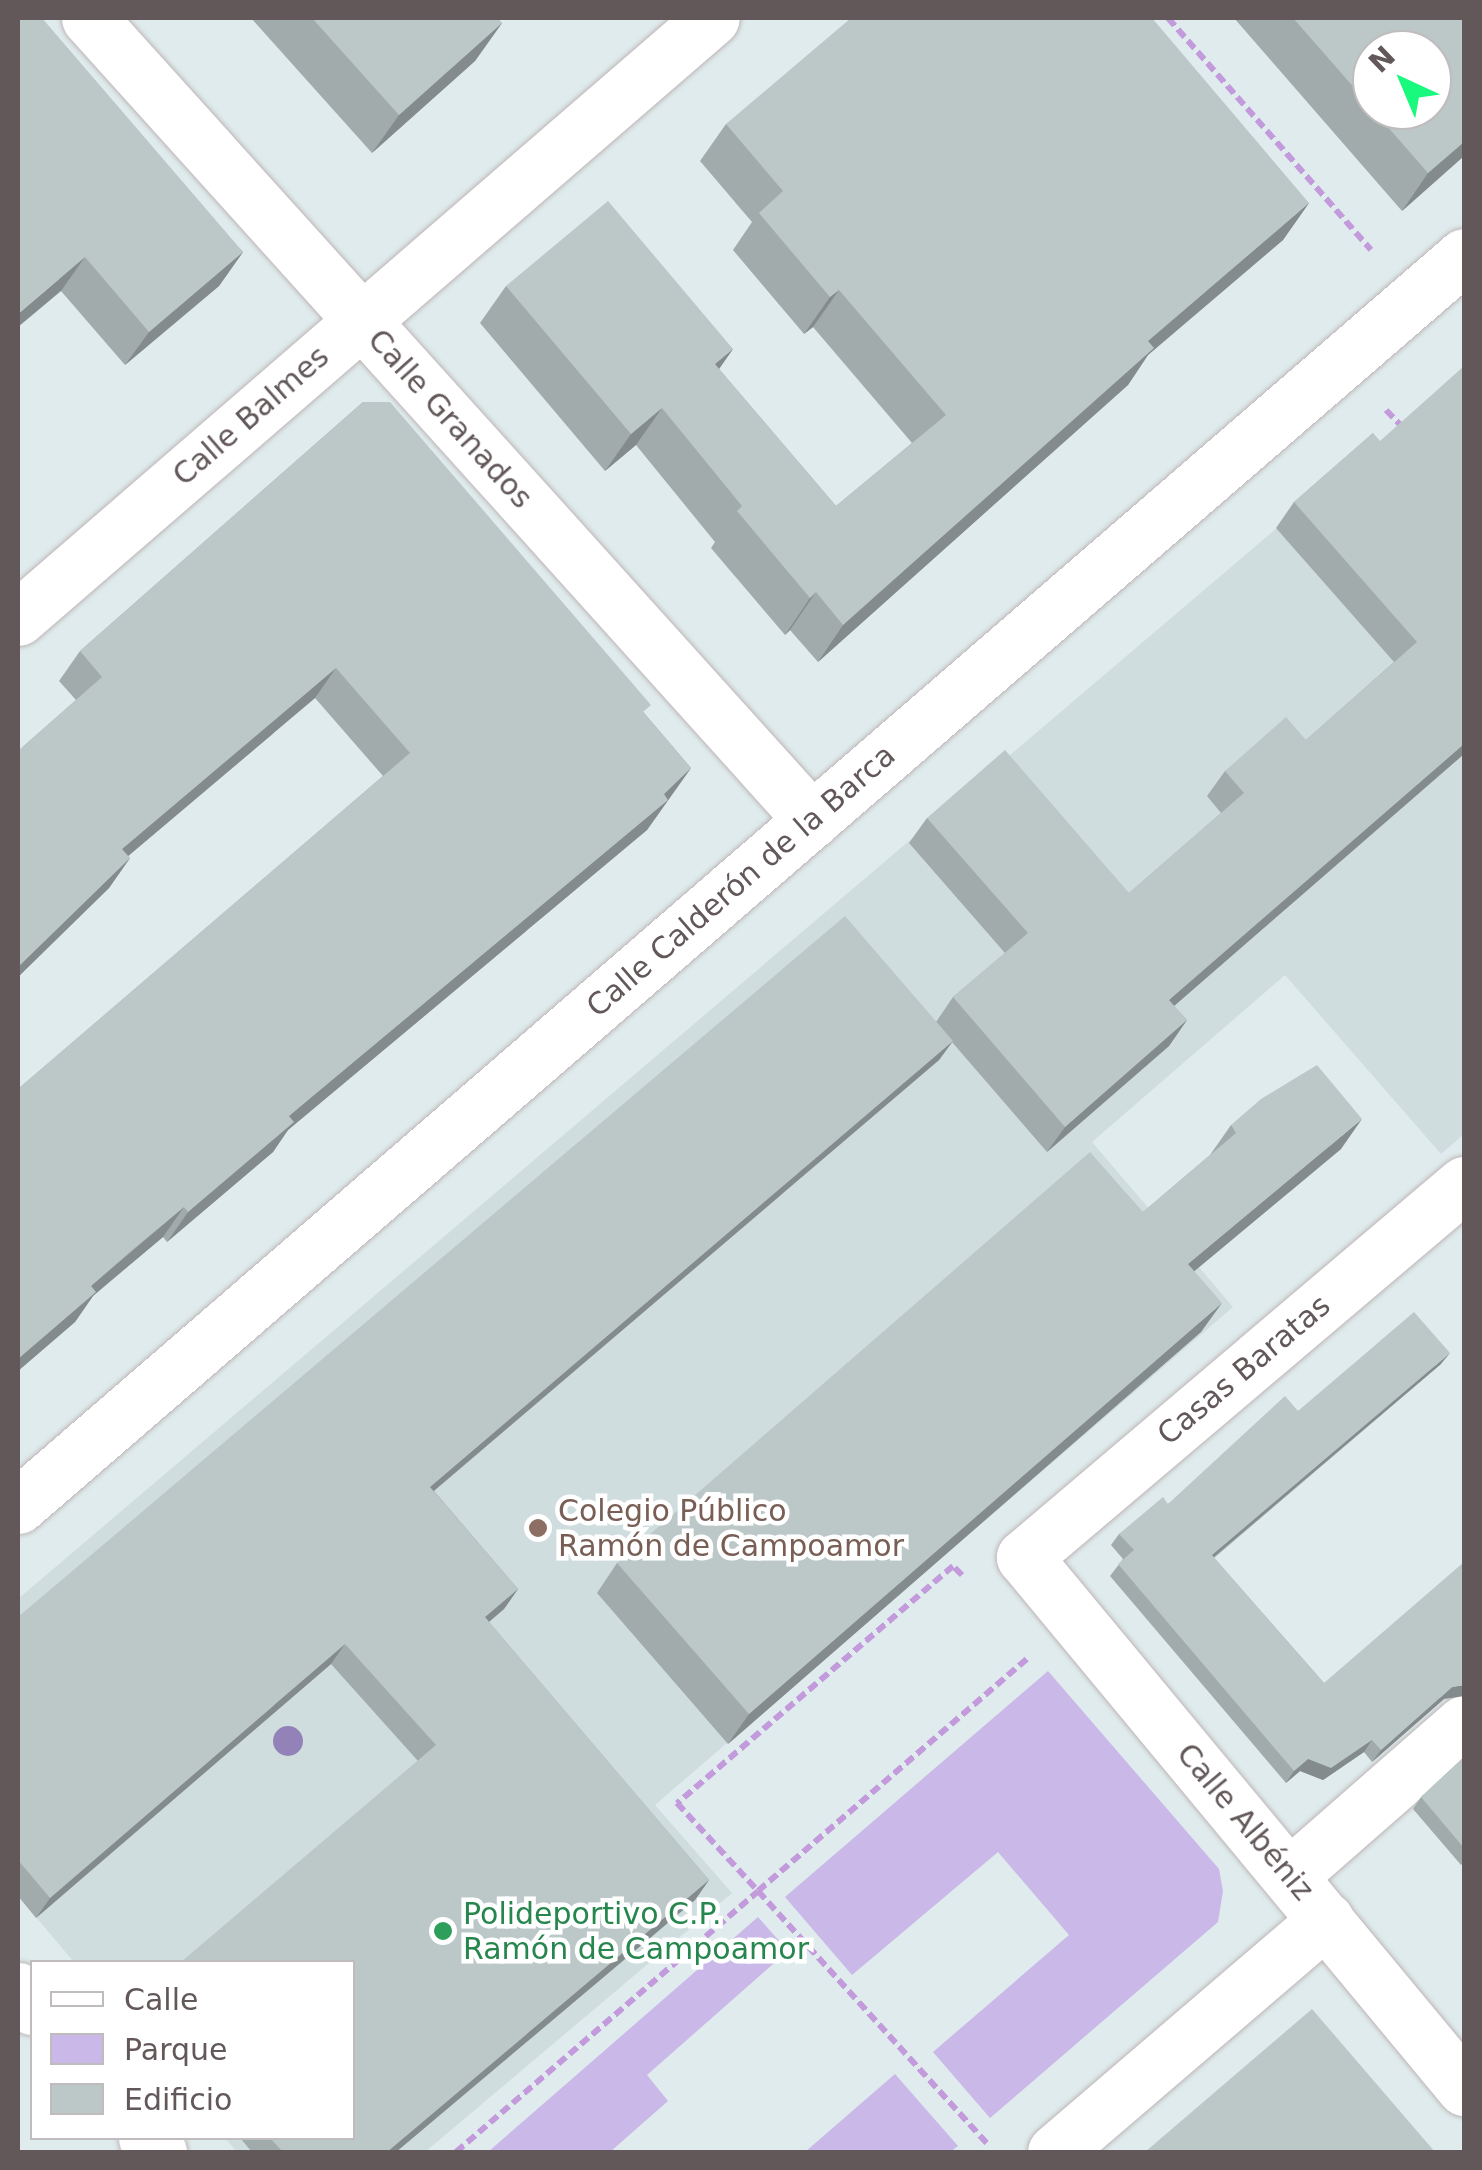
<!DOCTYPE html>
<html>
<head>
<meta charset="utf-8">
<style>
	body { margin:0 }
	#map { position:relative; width:1482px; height:2170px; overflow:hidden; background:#dfebed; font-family:"DejaVu Sans",sans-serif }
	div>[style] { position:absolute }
	.education>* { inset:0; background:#cfdddf }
	.green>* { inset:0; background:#cab8e8 }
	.path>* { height:6px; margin-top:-3px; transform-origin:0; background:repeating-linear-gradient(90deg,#c39adb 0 10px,transparent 0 15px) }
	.roads { filter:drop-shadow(0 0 2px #beb5b5) drop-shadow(0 0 2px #beb5b5) }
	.minor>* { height:55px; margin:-27.5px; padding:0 27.5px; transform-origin:27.5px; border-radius:27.5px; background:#fff }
	.trees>* { width:30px; height:30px; margin:-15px; border-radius:50%; background:#9382b7 }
	.wall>* { inset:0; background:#a2abac }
	.shaded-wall>* { inset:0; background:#848b8c }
	.building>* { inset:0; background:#bcc7c8 }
	.dots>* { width:28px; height:28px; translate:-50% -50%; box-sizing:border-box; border:5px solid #fff; border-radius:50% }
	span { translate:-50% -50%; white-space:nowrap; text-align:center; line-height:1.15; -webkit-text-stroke:9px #fff; paint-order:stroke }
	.street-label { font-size:30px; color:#625859 }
	.education-label { font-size:30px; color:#785e54 }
	.left { translate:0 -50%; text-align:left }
	.leisure-label { font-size:30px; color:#27864d }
	.frame { position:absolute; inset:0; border:20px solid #625859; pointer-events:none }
	.legend { position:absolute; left:30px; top:1960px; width:325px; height:180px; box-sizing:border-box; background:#fff; border:2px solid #c0bcbd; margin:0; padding:12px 18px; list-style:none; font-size:30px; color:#625859 }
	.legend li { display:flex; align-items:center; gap:20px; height:50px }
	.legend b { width:50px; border:2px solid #c0bcbd }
	.north { position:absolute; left:1352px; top:30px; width:100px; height:100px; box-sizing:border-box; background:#fff; border:2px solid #c0bcbd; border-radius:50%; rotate:316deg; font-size:28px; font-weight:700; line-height:40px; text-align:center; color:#625859 }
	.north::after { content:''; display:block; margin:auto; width:35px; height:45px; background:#19f97d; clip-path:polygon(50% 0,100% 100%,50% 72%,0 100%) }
</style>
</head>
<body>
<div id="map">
	<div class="education">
		<i style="clip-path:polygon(1277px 528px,1464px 585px,1464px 1134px,1441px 1154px,1285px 975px,1092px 1142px,1233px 1307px,655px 1805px,732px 1893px,425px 2152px,237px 2152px,225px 2138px,352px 2138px,352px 1962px,74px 1962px,18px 1896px,18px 1599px)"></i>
	</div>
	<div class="green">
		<i style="clip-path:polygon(1048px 1671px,1219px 1869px,1223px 1891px,1218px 1922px,990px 2118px,933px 2052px,1069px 1935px,998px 1852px,852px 1975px,785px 1897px)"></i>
		<i style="clip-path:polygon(758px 1917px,788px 1951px,647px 2075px,668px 2101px,610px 2152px,488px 2152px)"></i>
		<i style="clip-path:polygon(895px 2074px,958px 2146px,950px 2152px,805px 2152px)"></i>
	</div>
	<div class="path">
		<i style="left:1168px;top:18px;width:308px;rotate:48.8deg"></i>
		<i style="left:1386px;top:410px;width:28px;rotate:46deg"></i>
		<i style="left:962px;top:1575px;width:13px;rotate:-135deg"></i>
		<i style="left:953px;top:1566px;width:364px;rotate:139.3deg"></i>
		<i style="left:677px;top:1803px;width:120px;rotate:47.4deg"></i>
		<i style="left:758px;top:1891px;width:357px;rotate:-40.8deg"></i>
		<i style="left:456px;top:2152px;width:399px;rotate:-40.8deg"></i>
		<i style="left:758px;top:1891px;width:344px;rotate:47.8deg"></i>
	</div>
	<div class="roads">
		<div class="minor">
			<i style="left:89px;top:18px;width:1080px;rotate:47.97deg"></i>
			<i style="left:18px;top:618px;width:917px;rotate:-40.85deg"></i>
			<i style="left:1464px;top:1184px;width:577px;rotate:139.71deg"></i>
			<i style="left:1024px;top:1557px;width:690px;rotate:50.35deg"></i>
			<i style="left:18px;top:1506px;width:1911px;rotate:-40.84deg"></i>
			<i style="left:1289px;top:1876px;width:232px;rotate:-41.2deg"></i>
			<i style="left:18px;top:1990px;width:22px;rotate:51deg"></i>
			<i style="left:146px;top:2138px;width:19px;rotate:47deg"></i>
			<i style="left:1055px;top:2152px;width:357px;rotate:-40.6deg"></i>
		</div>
	</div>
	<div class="trees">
		<i style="left:288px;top:1741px"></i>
	</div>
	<div class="wall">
		<i style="clip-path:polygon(18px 18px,243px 252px,219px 286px,125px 365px,61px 291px)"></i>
		<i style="clip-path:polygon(251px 18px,497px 18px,502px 23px,475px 61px,372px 153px)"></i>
		<i style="clip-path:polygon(evenodd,1234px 18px,1464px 18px,1464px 156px,1402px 211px,1234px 18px,1372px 50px,1432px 110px,1372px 110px,1372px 50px)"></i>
		<i style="clip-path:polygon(726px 124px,1309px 203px,1283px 240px,1148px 355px,1128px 385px,818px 662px,790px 630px,785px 635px,711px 548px,715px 542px,636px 445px,605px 471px,480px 323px,506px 286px,733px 349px,719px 369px,836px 506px,912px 443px,813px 327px,804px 334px,733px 250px,752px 222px,700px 161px)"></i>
		<i style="clip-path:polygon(363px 402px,645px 714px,691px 768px,647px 830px,288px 1130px,273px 1152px,167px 1242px,163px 1237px,110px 1281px,93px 1296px,75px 1322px,18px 1371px,18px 1089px,383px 776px,315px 698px,128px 856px,130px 858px,109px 888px,18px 977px,18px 751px,76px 700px,59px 681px,80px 651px)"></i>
		<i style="clip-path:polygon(1373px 433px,1464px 754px,1174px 1006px,1187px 1020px,1169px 1046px,1047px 1152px,952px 1042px,939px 1060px,434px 1491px,518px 1589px,504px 1609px,489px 1622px,709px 1880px,695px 1900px,396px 2152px,252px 2152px,240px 2138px,352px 2138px,418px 1761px,331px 1664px,36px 1918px,18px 1896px,18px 1617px,936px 1022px,953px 997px,1005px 953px,909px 843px,927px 818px,1129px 893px,1221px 813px,1207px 796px,1225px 771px,1306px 740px,1394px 662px,1276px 528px,1294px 502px)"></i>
		<i style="clip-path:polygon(1231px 1125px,1341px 1149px,1194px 1271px,1201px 1332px,728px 1744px,597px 1593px,617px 1563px,1143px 1212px,1210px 1155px)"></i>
		<i style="clip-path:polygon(1441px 1364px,1214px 1558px,1324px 1683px,1444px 1699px,1372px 1762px,1364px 1752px,1323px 1780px,1300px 1771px,1286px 1783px,1110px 1576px,1123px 1559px,1111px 1545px,1119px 1534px,1168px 1504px,1298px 1411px)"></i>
		<i style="clip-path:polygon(1464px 1757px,1464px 1862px,1461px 1865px,1413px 1809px,1421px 1797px)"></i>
	</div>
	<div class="shaded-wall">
		<i style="clip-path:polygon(502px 23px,475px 61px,372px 153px,399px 115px)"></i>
		<i style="clip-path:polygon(1464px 142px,1464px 156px,1402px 211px,1428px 173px)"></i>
		<i style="clip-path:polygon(1309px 203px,1283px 240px,1148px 355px,1128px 385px,818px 662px,843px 625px,1148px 341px)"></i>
		<i style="clip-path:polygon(243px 252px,219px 286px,125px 365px,149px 332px)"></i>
		<i style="clip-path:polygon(85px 257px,61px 291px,18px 327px,18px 314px)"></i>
		<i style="clip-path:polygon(839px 290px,813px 327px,804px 334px,830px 297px)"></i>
		<i style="clip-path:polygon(733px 349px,707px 386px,715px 364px)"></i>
		<i style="clip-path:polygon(662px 408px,636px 445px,605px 471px,631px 434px)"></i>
		<i style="clip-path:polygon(816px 592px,790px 630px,785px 635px,810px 598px)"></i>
		<i style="clip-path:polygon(336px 668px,315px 698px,101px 879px,122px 849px)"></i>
		<i style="clip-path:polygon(1464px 744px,1464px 754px,1151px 1026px,1169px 1000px)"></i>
		<i style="clip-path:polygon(691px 768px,647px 830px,288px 1130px,273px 1152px,167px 1242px,188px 1212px,289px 1116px,664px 794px)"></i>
		<i style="clip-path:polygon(130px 858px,109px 888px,18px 977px,18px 967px)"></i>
		<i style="clip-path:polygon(1187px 1020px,1169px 1046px,1047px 1152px,1065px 1127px)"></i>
		<i style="clip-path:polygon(953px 1041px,939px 1060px,416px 1506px,430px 1487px)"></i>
		<i style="clip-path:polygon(1362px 1119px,1341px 1149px,1167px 1294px,1188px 1264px)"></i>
		<i style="clip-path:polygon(184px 1207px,163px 1237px,93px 1296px,75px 1322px,18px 1371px,18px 1359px,91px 1286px)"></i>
		<i style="clip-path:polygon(1222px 1303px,1201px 1332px,728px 1744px,749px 1714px)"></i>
		<i style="clip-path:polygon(1450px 1353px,1441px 1364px,1203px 1566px,1212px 1555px)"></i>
		<i style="clip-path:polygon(518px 1589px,504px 1609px,471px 1637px,485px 1617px)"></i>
		<i style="clip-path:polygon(345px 1644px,331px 1664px,36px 1918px,50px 1898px)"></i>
		<i style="clip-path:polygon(1464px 1685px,1464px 1696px,1444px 1699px,1372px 1762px,1381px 1750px,1452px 1687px)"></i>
		<i style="clip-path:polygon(1372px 1740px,1364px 1752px,1323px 1780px,1300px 1771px,1286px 1783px,1294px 1771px,1308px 1759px)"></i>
		<i style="clip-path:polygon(709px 1880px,695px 1900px,396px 2152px,387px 2152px)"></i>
	</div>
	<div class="building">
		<i style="clip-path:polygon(18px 18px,42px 18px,243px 252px,149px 332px,85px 257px,18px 314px)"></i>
		<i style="clip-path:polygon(312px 18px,497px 18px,502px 23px,399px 115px)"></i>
		<i style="clip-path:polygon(851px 18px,1152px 18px,1309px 203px,1148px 341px,1154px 348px,843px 625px,816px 592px,810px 598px,737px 511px,742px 506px,662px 408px,631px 434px,506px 286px,608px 201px,733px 349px,715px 364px,836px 506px,946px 415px,839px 290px,830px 297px,759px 213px,783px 191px,726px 124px)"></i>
		<i style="clip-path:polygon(1293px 18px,1464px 18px,1464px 142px,1428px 173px,1373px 110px,1432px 110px,1432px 50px,1372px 50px,1372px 108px)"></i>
		<i style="clip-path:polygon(1464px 366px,1464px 744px,1169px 1000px,1187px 1020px,1065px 1127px,953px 997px,1028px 933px,927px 818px,1005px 750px,1129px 893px,1244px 793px,1225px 771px,1286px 717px,1306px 740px,1417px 642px,1294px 502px,1373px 433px,1380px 441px)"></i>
		<i style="clip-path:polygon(363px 402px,390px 402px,651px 705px,643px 712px,691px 768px,664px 794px,668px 800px,289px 1116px,294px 1122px,188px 1212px,184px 1207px,131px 1251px,91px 1286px,96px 1292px,18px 1359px,18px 1089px,410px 753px,336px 668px,122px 849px,130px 858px,18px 967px,18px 751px,102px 677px,80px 651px)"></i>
		<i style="clip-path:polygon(845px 916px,953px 1041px,430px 1487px,518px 1589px,485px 1617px,709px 1880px,387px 2152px,283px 2152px,270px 2138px,352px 2138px,352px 1962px,181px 1962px,436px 1745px,345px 1644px,50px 1898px,18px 1860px,18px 1617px)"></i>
		<i style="clip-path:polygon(1317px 1065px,1362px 1119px,1188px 1264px,1222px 1303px,749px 1714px,617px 1563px,1090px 1152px,1143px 1212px,1236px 1133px,1231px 1125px,1261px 1099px)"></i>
		<i style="clip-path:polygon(1414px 1312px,1450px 1353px,1212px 1555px,1324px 1683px,1464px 1562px,1464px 1685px,1452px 1687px,1381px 1750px,1372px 1740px,1331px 1768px,1308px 1759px,1294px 1771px,1118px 1564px,1134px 1550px,1119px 1534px,1163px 1497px,1168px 1504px,1285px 1396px,1298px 1411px)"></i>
		<i style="clip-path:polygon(1464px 1757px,1464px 1848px,1421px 1797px)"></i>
		<i style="clip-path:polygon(1312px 2009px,1435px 2152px,1145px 2152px)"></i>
	</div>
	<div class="dots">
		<i style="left:538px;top:1528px;background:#8d6e63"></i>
		<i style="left:443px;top:1931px;background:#2e9e5b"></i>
	</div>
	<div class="street-label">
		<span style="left:251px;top:416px;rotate:-41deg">Calle Balmes</span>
		<span style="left:450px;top:419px;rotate:48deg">Calle Granados</span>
		<span style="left:741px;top:881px;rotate:-41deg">Calle Calderón de la Barca</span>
		<span style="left:1244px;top:1370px;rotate:-40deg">Casas Baratas</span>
		<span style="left:1245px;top:1822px;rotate:50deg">Calle Albéniz</span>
	</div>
	<div class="education-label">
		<span class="left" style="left:558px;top:1528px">Colegio Público<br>Ramón de Campoamor</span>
	</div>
	<div class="leisure-label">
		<span class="left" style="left:463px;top:1931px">Polideportivo C.P.<br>Ramón de Campoamor</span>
	</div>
	<div class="frame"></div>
	<ul class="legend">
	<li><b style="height:12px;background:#fff"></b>Calle</li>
	<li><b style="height:28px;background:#cab8e8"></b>Parque</li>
	<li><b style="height:28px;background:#bcc7c8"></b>Edificio</li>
	</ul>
	<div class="north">N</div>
</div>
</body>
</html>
